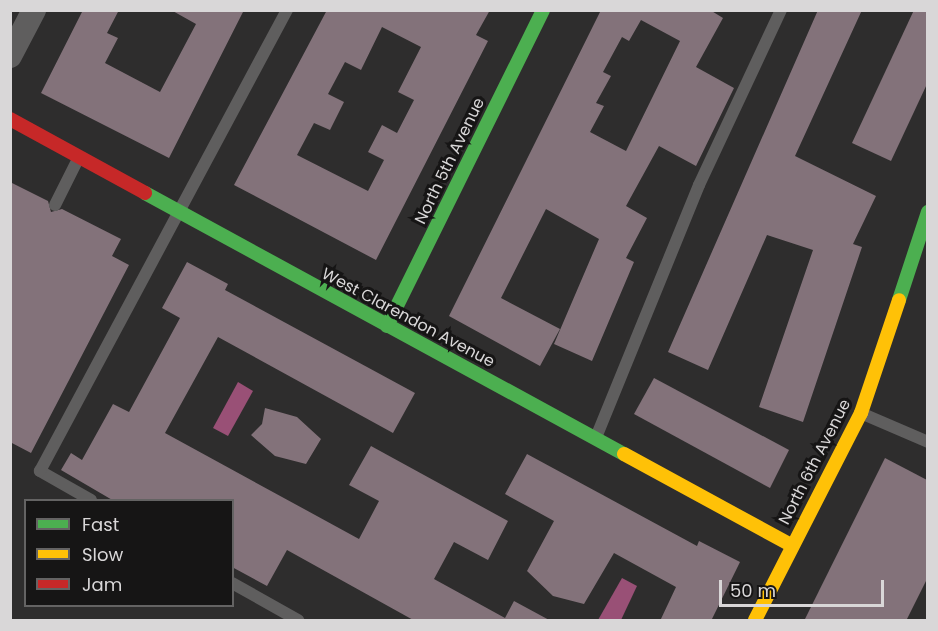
<!DOCTYPE html>
<html>
<head>
<meta charset="utf-8">
<style>
	body { margin:0 }
	#map { position:relative; width:938px; height:631px; overflow:hidden; background:#2e2d2d; font-family:Poppins,sans-serif }
	div>[style] { position:absolute }
	.water>* { inset:0; background:#995076 }
	.building>* { inset:0; background:#83727a }
	.lane>* { height:12px; margin:-6px; padding:0 6px; transform-origin:6px; border-radius:6px; background:#5f5e5e }
	.street>* { height:24px; margin:-12px; padding:0 12px; transform-origin:12px; border-radius:12px; background:#5f5e5e }
	.fast>* { height:14px; margin:-7px; padding:0 7px; transform-origin:7px; border-radius:7px; background:#4caf50 }
	.slow>* { height:14px; margin:-7px; padding:0 7px; transform-origin:7px; border-radius:7px; background:#ffc107 }
	.jam>* { height:14px; margin:-7px; padding:0 7px; transform-origin:7px; border-radius:7px; background:#c62828 }
	span { translate:-50% -50%; white-space:nowrap; text-align:center; line-height:1.15; -webkit-text-stroke:6px #161515; paint-order:stroke }
	.street-label { font-size:16px; color:#d9d7d8 }
	.frame { position:absolute; inset:0; border:12px solid #d9d7d8; pointer-events:none }
	.legend { position:absolute; left:24px; top:499px; width:210px; height:108px; box-sizing:border-box; background:#161515; border:2px solid #646363; margin:0; padding:8px 10px; list-style:none; font-size:18px; color:#d9d7d8 }
	.legend li { display:flex; align-items:center; gap:12px; height:30px }
	.legend b { width:30px; border:2px solid #646363 }
	.scale { position:absolute; left:719px; top:580px; width:165px; height:27px; box-sizing:border-box; border:3px solid #d9d7d8; border-top:0; padding-left:8px; font-size:18px; line-height:21px; white-space:nowrap; color:#d9d7d8; -webkit-text-stroke:4px #161515; paint-order:stroke }
</style>
</head>
<body>
<div id="map">
	<div class="water">
		<i style="clip-path:polygon(238px 382px,253px 391px,228px 436px,213px 428px)"></i>
		<i style="clip-path:polygon(622px 578px,637px 586px,621px 620px,598px 620px)"></i>
	</div>
	<div class="building">
		<i style="clip-path:polygon(83px 10px,119px 10px,107px 33px,118px 38px,105px 63px,160px 92px,196px 24px,171px 10px,244px 10px,169px 158px,41px 93px)"></i>
		<i style="clip-path:polygon(evenodd,327px 10px,490px 10px,476px 35px,488px 41px,376px 260px,234px 185px,327px 10px,382px 27px,421px 47px,398px 92px,414px 100px,397px 133px,382px 125px,368px 152px,384px 160px,368px 191px,297px 155px,314px 123px,330px 130px,344px 102px,328px 94px,345px 62px,361px 70px,382px 27px)"></i>
		<i style="clip-path:polygon(evenodd,601px 10px,710px 10px,723px 18px,696px 67px,734px 88px,696px 166px,659px 146px,626px 206px,647px 218px,626px 258px,634px 262px,592px 361px,554px 344px,599px 239px,546px 209px,501px 298px,560px 329px,540px 366px,449px 316px,601px 10px,641px 20px,680px 41px,626px 151px,590px 132px,604px 106px,596px 103px,611px 76px,603px 72px,622px 37px,629px 41px,641px 20px)"></i>
		<i style="clip-path:polygon(818px 10px,862px 10px,795px 156px,876px 196px,853px 244px,862px 247px,803px 422px,759px 407px,813px 250px,767px 235px,708px 370px,668px 352px)"></i>
		<i style="clip-path:polygon(914px 10px,927px 10px,927px 84px,891px 161px,852px 143px)"></i>
		<i style="clip-path:polygon(10px 182px,48px 201px,51px 212px,62px 209px,121px 239px,112px 256px,129px 265px,31px 453px,10px 442px)"></i>
		<i style="clip-path:polygon(187px 262px,228px 284px,225px 290px,415px 393px,393px 433px,218px 337px,165px 433px,359px 539px,379px 501px,349px 485px,371px 446px,508px 521px,488px 560px,454px 542px,434px 579px,505px 618px,514px 601px,551px 621px,415px 621px,287px 550px,267px 586px,232px 567px,232px 501px,114px 501px,61px 470px,71px 453px,82px 460px,113px 404px,129px 412px,180px 318px,162px 308px)"></i>
		<i style="clip-path:polygon(654px 378px,789px 450px,770px 488px,634px 414px)"></i>
		<i style="clip-path:polygon(265px 408px,297px 417px,321px 439px,306px 464px,275px 456px,251px 435px,262px 424px)"></i>
		<i style="clip-path:polygon(527px 454px,697px 546px,699px 541px,740px 562px,711px 621px,660px 621px,676px 587px,614px 553px,584px 604px,553px 596px,527px 571px,554px 521px,505px 494px)"></i>
		<i style="clip-path:polygon(885px 458px,927px 480px,927px 579px,906px 621px,804px 621px)"></i>
	</div>
	<div class="lane">
		<i style="left:55px;top:205px;width:51px;rotate:-63.4deg"></i>
		<i style="left:863px;top:414px;width:71px;rotate:23.3deg"></i>
		<i style="left:597px;top:435px;width:270px;rotate:-67.8deg"></i>
		<i style="left:699px;top:185px;width:193px;rotate:-64.9deg"></i>
		<i style="left:91px;top:500px;width:59px;rotate:-150.4deg"></i>
		<i style="left:40px;top:471px;width:523px;rotate:-61.82deg"></i>
		<i style="left:232px;top:583px;width:76px;rotate:29.3deg"></i>
	</div>
	<div class="street">
		<i style="left:10px;top:56px;width:52px;rotate:-62.4deg"></i>
	</div>
	<div class="fast">
		<i style="left:145px;top:193px;width:545px;rotate:28.59deg"></i>
		<i style="left:899px;top:300px;width:93px;rotate:-71.8deg"></i>
		<i style="left:387px;top:326px;width:352px;rotate:-63.7deg"></i>
	</div>
	<div class="slow">
		<i style="left:624px;top:454px;width:190px;rotate:28.6deg"></i>
		<i style="left:755px;top:620px;width:233px;rotate:-62.9deg"></i>
		<i style="left:861px;top:413px;width:119px;rotate:-71.4deg"></i>
	</div>
	<div class="jam">
		<i style="left:10px;top:119px;width:154px;rotate:28.7deg"></i>
	</div>
	<div class="street-label">
		<span style="left:450px;top:161px;rotate:-64deg">North 5th Avenue</span>
		<span style="left:408px;top:318px;rotate:28deg">West Clarendon Avenue</span>
		<span style="left:815px;top:462px;rotate:-63deg">North 6th Avenue</span>
	</div>
	<div class="frame"></div>
	<ul class="legend">
	<li><b style="height:8px;background:#4caf50"></b>Fast</li>
	<li><b style="height:8px;background:#ffc107"></b>Slow</li>
	<li><b style="height:8px;background:#c62828"></b>Jam</li>
	</ul>
	<div class="scale">50 m</div>
</div>
</body>
</html>
